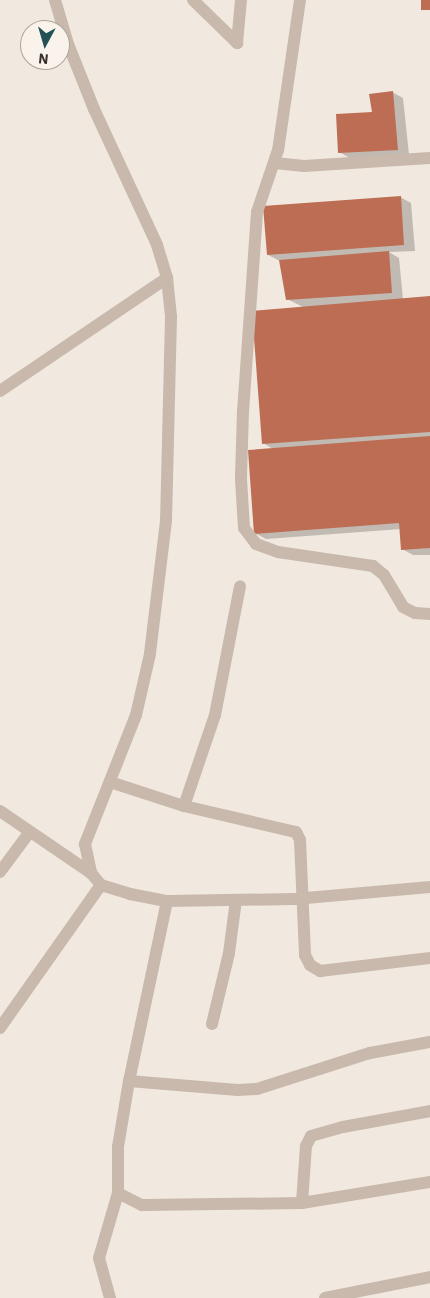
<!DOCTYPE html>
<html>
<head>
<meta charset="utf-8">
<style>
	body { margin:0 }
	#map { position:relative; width:430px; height:1298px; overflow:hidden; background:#f1e9e0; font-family:"IBM Plex Sans",sans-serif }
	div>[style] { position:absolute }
	.shadow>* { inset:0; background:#0003 }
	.building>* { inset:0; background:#bc6d53 }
	.minor>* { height:12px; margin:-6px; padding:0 6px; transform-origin:6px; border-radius:6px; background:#c9b9ac }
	span { translate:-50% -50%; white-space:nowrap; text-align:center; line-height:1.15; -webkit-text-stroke:5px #f9f3ec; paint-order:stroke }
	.north { position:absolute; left:20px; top:20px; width:50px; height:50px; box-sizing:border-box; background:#f9f3ec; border:1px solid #aba59e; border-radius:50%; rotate:186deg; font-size:14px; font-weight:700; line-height:20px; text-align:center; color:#372f2a }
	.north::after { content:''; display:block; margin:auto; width:18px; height:22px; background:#235256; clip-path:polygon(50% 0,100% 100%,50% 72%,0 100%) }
</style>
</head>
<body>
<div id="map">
	<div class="shadow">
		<i style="clip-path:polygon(392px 92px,403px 98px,409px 155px,350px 158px,339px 152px)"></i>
		<i style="clip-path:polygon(400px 197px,411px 203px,415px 251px,389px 252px,399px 258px,403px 299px,430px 297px,430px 555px,413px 555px,402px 549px,401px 529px,266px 539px,255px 533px,273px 449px,263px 443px,305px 308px,287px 299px,280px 261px,268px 255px)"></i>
	</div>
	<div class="building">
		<i style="clip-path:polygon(421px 0,430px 0,430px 10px,421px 10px)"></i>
		<i style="clip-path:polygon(393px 91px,398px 150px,338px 153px,336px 114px,372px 112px,369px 94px)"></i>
		<i style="clip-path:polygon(401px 196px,404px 245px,267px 255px,263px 206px)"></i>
		<i style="clip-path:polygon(389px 251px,392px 293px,286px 300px,279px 260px)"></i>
		<i style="clip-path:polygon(430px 296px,430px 432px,262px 444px,252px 311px)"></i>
		<i style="clip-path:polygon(430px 436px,430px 548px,401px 550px,399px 523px,254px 534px,248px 450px)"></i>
	</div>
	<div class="minor">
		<i style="left:55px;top:0;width:46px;rotate:73.5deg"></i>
		<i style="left:68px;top:44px;width:70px;rotate:68.2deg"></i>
		<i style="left:94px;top:109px;width:150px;rotate:65.1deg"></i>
		<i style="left:157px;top:245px;width:34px;rotate:73deg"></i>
		<i style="left:167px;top:278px;width:39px;rotate:84deg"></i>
		<i style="left:171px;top:317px;width:204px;rotate:91.4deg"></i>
		<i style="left:166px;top:521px;width:134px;rotate:96.9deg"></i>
		<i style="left:150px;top:654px;width:63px;rotate:102.9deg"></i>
		<i style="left:136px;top:715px;width:139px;rotate:111.6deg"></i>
		<i style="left:85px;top:844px;width:30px;rotate:78deg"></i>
		<i style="left:91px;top:873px;width:16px;rotate:50deg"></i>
		<i style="left:101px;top:885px;width:30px;rotate:17deg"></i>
		<i style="left:130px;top:894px;width:38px;rotate:11deg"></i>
		<i style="left:167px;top:901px;width:128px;rotate:-0.9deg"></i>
		<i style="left:295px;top:899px;width:136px;rotate:-5.1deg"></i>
		<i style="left:193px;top:0;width:62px;rotate:44.3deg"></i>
		<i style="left:300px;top:0;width:152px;rotate:98.3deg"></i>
		<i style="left:278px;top:150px;width:65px;rotate:108.7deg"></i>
		<i style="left:257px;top:212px;width:198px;rotate:94deg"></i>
		<i style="left:243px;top:410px;width:69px;rotate:91.7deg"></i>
		<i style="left:241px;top:479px;width:49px;rotate:86.5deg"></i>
		<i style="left:244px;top:528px;width:20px;rotate:53deg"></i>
		<i style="left:256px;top:544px;width:23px;rotate:20deg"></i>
		<i style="left:278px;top:552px;width:96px;rotate:8.4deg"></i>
		<i style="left:373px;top:566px;width:14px;rotate:39deg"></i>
		<i style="left:384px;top:575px;width:37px;rotate:59deg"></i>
		<i style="left:403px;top:607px;width:13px;rotate:27deg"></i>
		<i style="left:415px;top:613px;width:15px;rotate:4deg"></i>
		<i style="left:237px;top:43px;width:43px;rotate:-84.7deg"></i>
		<i style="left:275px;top:163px;width:29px;rotate:6deg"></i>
		<i style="left:304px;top:166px;width:126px;rotate:-3.6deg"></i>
		<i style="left:0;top:391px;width:202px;rotate:-34.1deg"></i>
		<i style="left:110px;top:782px;width:78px;rotate:18deg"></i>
		<i style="left:184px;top:806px;width:115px;rotate:13.1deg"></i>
		<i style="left:296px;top:832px;width:9px;rotate:63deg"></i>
		<i style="left:300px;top:840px;width:115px;rotate:87.5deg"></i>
		<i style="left:305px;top:955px;width:11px;rotate:63deg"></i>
		<i style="left:310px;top:965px;width:12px;rotate:31deg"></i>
		<i style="left:320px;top:971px;width:111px;rotate:-6.7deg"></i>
		<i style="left:184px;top:806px;width:96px;rotate:-71.2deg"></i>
		<i style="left:215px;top:715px;width:131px;rotate:-79deg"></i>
		<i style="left:0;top:811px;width:110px;rotate:34.3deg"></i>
		<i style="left:0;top:872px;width:49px;rotate:-53.4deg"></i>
		<i style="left:167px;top:901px;width:184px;rotate:101.9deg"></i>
		<i style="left:129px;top:1081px;width:67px;rotate:99.5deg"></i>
		<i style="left:118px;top:1147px;width:46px;rotate:90deg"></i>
		<i style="left:118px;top:1193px;width:27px;rotate:27deg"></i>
		<i style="left:142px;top:1205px;width:160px;rotate:-0.7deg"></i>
		<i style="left:302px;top:1203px;width:130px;rotate:-9.3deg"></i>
		<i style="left:212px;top:1024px;width:73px;rotate:-76.5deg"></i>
		<i style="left:229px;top:953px;width:53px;rotate:-82.5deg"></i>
		<i style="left:0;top:1028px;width:175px;rotate:-54.8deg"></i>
		<i style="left:129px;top:1081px;width:109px;rotate:4.7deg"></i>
		<i style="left:238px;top:1090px;width:19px;rotate:-3deg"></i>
		<i style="left:257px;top:1089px;width:119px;rotate:-17.7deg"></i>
		<i style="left:370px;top:1053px;width:61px;rotate:-10.4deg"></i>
		<i style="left:302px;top:1203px;width:57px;rotate:-86deg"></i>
		<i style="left:306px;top:1146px;width:11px;rotate:-63deg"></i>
		<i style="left:311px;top:1136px;width:33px;rotate:-16deg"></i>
		<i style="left:343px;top:1127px;width:88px;rotate:-10.4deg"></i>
		<i style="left:110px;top:1298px;width:41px;rotate:-105.4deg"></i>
		<i style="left:99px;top:1258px;width:68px;rotate:-73.7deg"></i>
		<i style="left:325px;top:1298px;width:107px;rotate:-11.3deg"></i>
	</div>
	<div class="north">N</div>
</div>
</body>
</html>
